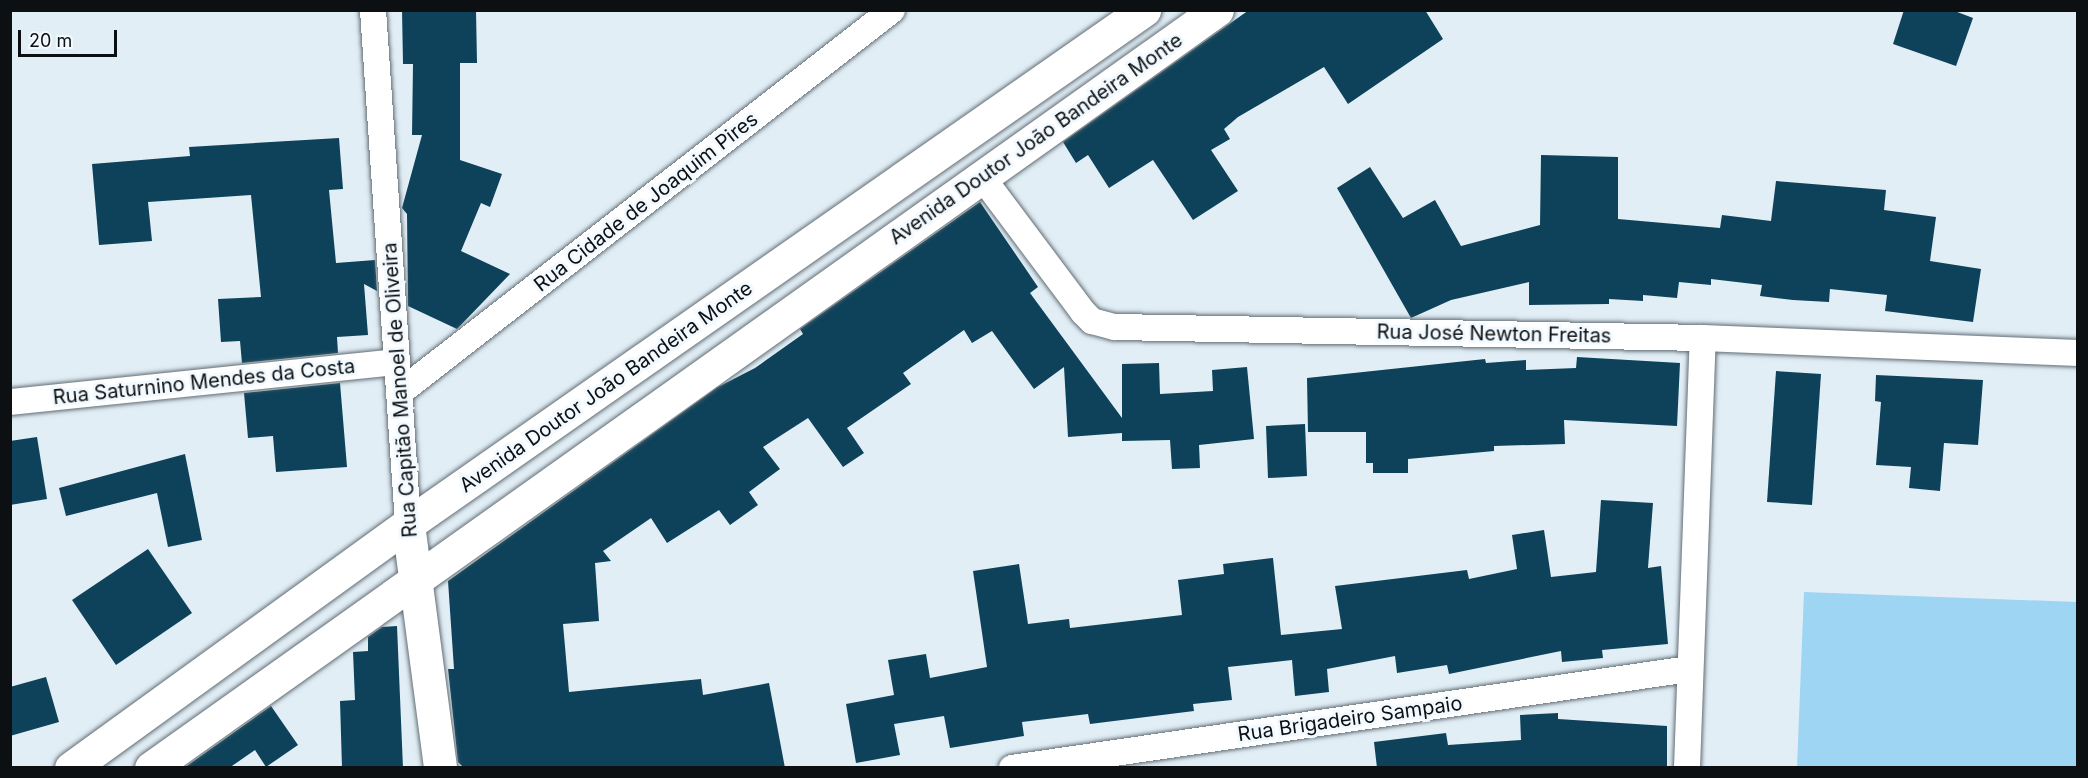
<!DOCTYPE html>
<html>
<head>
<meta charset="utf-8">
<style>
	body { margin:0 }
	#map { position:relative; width:2088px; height:778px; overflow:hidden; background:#e1eef6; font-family:Inter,sans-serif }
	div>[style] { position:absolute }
	.green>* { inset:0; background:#9ed5f3 }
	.building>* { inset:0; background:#0d425a }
	.roads { filter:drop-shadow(0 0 2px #626d74) drop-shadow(0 0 2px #626d74) }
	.street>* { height:26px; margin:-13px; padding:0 13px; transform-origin:13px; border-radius:13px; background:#fff }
	.primary>* { height:33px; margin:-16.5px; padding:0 16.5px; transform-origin:16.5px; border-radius:16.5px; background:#fff }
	span { translate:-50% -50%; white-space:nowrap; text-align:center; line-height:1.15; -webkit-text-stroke:6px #f3faff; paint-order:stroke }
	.street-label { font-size:20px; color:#0c1012 }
	.frame { position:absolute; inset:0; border:12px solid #0c1012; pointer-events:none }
	.scale { position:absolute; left:18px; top:30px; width:99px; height:27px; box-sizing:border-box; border:3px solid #0c1012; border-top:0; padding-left:8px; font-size:18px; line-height:21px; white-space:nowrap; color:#0c1012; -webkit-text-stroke:4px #f3faff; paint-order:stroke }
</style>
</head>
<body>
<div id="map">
	<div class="green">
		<i style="clip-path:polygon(1804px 592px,2077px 602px,2077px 767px,1797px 767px)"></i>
	</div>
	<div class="building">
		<i style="clip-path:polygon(402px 10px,476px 10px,477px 63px,460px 63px,460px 160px,502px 174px,490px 207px,481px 203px,461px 251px,510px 274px,457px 329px,408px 306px,407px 214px,402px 208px,422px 135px,412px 135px,413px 64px,403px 64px)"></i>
		<i style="clip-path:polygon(1249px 10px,1425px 10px,1443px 39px,1348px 104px,1324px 67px,1238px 117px,1224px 129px,1230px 139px,1211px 150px,1238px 191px,1193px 220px,1153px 160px,1109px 188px,1088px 155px,1076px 163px,1063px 142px)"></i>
		<i style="clip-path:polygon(1904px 10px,1952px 10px,1973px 18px,1956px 66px,1893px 44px)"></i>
		<i style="clip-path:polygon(339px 138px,343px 189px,329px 190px,336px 263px,375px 260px,377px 291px,364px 284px,368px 335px,337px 337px,338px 353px,242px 363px,240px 341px,221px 342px,218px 299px,261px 297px,251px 195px,148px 202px,152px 241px,99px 245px,92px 164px,190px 156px,189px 147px)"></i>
		<i style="clip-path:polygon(1541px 155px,1618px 157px,1618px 219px,1720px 228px,1722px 215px,1771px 221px,1776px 181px,1886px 190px,1884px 210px,1936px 217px,1930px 261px,1981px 269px,1973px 322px,1885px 311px,1887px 295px,1830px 289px,1829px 302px,1793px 300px,1760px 296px,1762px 285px,1711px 279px,1711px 285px,1679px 282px,1677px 298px,1643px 295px,1643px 301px,1609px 299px,1609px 304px,1529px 305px,1529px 282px,1451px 300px,1411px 318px,1337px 188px,1370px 167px,1403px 218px,1435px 200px,1461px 246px,1540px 225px)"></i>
		<i style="clip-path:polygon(980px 202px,1038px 287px,1030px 293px,1122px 418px,1122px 364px,1159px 363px,1160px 394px,1213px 391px,1212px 370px,1247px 367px,1254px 439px,1199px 445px,1200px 468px,1172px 469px,1170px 440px,1122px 441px,1122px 433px,1068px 437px,1064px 367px,1034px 389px,992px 331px,972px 343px,964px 330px,903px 373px,911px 384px,847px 428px,864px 453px,843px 467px,808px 418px,763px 447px,780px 469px,749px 492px,758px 505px,730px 525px,719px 510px,667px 543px,651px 518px,603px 551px,611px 561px,595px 563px,599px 621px,563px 624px,569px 692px,701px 679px,703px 695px,769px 683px,785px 768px,464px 768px,458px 762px,448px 669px,454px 669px,448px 581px,718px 387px,755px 368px,803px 334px,800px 329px)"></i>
		<i style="clip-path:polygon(1577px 357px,1680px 363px,1677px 426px,1564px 420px,1565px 444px,1494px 446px,1494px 451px,1408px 459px,1408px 473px,1373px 473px,1373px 463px,1366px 463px,1366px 432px,1308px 432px,1307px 378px,1485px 359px,1486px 363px,1526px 360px,1526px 370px,1576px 368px)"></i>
		<i style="clip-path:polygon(1776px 371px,1821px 374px,1812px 505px,1767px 502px)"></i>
		<i style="clip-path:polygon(1876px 375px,1983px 380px,1978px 445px,1944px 443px,1940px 491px,1909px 488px,1911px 467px,1876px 465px,1881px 402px,1875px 401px)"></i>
		<i style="clip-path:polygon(340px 383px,347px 467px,276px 472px,273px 436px,248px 438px,244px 393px)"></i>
		<i style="clip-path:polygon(1305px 424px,1307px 476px,1268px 478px,1266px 426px)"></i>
		<i style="clip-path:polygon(37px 437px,47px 499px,10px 505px,10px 441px)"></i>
		<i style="clip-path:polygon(185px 454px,202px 540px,168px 547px,157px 493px,66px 516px,59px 488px)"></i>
		<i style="clip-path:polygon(1601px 500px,1653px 503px,1648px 568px,1661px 566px,1668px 644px,1602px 650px,1603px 658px,1562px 662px,1561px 651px,1449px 674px,1447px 665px,1397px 673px,1395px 656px,1327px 669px,1329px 692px,1295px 696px,1292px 660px,1228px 667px,1232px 700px,1193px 704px,1194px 711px,1090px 724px,1088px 714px,1022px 722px,1024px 736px,950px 748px,944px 716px,894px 724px,900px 755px,856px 763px,846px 704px,894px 695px,888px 660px,926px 654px,930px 678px,987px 667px,973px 571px,1019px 564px,1028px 624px,1069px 619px,1070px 628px,1182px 615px,1178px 580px,1224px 574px,1223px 564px,1273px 558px,1281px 635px,1342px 629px,1335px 586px,1467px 570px,1469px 579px,1517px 569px,1512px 535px,1544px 530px,1551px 577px,1596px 572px)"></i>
		<i style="clip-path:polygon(148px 549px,192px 613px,116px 665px,72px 600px)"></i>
		<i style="clip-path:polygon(397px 626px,403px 768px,342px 768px,340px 701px,355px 700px,353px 652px,368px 651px,368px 637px,382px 627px)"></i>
		<i style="clip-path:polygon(46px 677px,59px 722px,10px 736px,10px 687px)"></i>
		<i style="clip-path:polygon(271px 706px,298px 745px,266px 767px,255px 750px,229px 768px,184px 768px)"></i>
		<i style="clip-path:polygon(1558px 713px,1558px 719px,1667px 726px,1667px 768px,1377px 768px,1374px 742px,1446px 733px,1448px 745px,1521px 740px,1520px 715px)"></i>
	</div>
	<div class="roads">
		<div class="street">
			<i style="left:373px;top:10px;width:515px;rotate:86.1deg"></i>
			<i style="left:982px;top:177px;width:169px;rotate:53.2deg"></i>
			<i style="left:1083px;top:312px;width:13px;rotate:45deg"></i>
			<i style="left:1092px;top:321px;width:24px;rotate:15deg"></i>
			<i style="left:1115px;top:327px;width:588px;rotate:1.07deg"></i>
			<i style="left:1703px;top:338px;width:375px;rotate:2.3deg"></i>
			<i style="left:399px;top:393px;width:624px;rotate:-37.84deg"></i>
			<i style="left:10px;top:402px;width:389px;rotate:-5.9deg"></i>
			<i style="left:1012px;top:768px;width:684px;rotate:-8.32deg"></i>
			<i style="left:1687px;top:768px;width:430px;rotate:-87.9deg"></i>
		</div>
		<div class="primary">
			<i style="left:408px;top:524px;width:246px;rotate:82.5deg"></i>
			<i style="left:71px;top:768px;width:416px;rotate:-35.9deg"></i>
			<i style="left:408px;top:524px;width:898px;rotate:-34.93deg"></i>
			<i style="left:151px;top:768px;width:1308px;rotate:-35.42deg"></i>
		</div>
	</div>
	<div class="street-label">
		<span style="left:1036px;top:139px;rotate:-35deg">Avenida Doutor João Bandeira Monte</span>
		<span style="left:646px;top:202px;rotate:-38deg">Rua Cidade de Joaquim Pires</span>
		<span style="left:1494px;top:334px;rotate:1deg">Rua José Newton Freitas</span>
		<span style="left:204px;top:382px;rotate:-6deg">Rua Saturnino Mendes da Costa</span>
		<span style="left:606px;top:387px;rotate:-35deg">Avenida Doutor João Bandeira Monte</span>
		<span style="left:400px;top:390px;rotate:-94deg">Rua Capitão Manoel de Oliveira</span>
		<span style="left:1350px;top:719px;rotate:-8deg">Rua Brigadeiro Sampaio</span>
	</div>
	<div class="frame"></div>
	<div class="scale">20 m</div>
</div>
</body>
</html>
